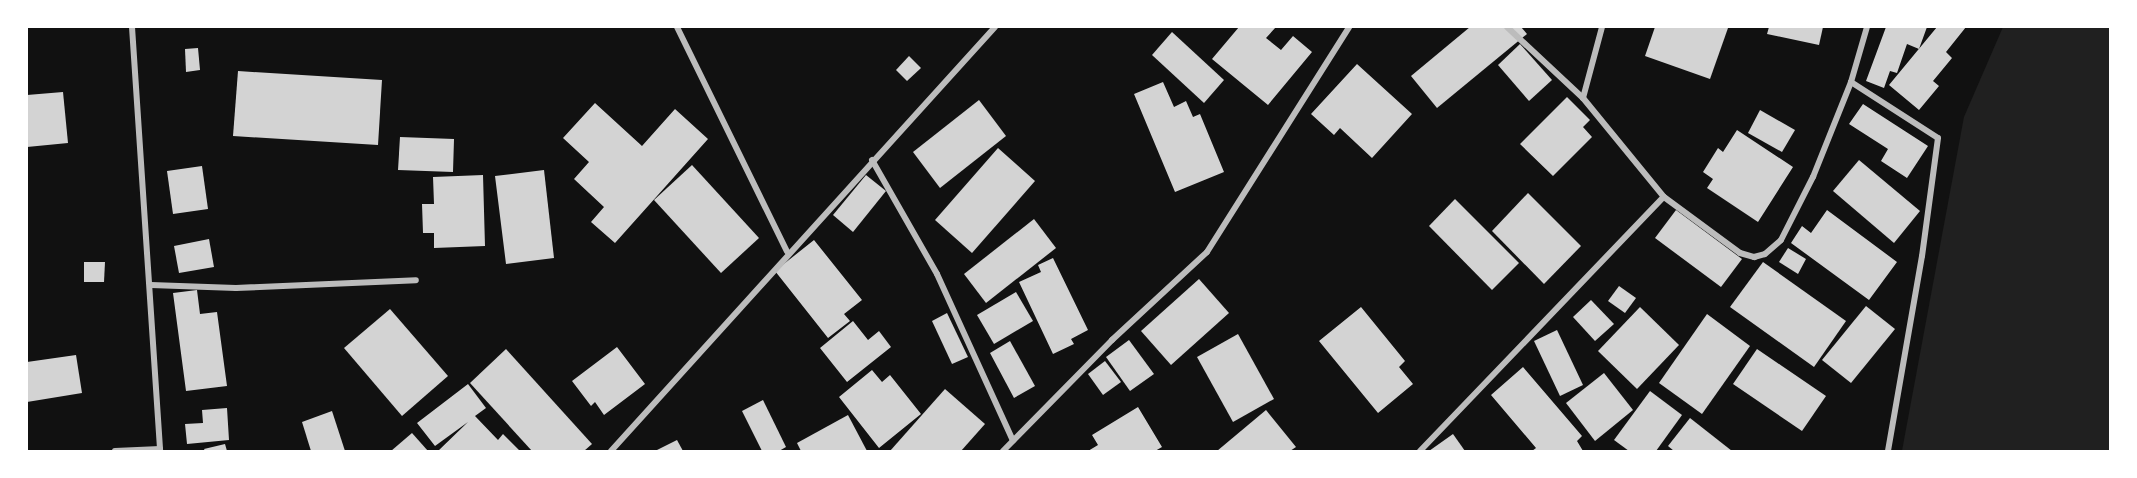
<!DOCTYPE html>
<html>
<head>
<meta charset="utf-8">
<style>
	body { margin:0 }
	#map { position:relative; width:2137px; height:478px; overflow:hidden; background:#111; font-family:Overpass,sans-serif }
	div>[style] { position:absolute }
	.green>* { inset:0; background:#202020 }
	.building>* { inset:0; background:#d3d3d3 }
	.minor>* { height:6px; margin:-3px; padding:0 3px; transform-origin:3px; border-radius:3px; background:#bcbcbc }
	span { translate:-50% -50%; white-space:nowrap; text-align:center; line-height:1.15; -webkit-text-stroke:4.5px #fff; paint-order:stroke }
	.frame { position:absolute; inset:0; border:28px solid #fff; pointer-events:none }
</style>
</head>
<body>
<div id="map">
	<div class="green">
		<i style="clip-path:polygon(2003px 27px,2110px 27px,2110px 451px,1902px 451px,1964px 117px)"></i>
	</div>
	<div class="building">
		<i style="clip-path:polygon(1239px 27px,1276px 27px,1266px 38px,1281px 50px,1293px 36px,1312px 52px,1268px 105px,1212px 59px)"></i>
		<i style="clip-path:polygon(1470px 27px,1521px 27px,1527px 34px,1437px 108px,1411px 76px)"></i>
		<i style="clip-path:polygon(1655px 27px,1728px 28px,1710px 79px,1645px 56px)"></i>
		<i style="clip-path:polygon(1769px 27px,1823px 27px,1819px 45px,1767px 34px)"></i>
		<i style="clip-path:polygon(1886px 27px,1927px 27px,1919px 49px,1907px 44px,1897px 73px,1890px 71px,1884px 88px,1866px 81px)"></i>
		<i style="clip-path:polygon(1937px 27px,1966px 27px,1946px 52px,1952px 58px,1933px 81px,1939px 86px,1919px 110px,1889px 85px)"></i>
		<i style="clip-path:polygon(1172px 32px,1224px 80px,1204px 103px,1152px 55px)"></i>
		<i style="clip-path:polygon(1520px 44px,1552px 80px,1529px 101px,1498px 65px)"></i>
		<i style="clip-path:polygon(198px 48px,200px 70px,186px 72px,185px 49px)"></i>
		<i style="clip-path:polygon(909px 56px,921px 68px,907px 81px,896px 70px)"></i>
		<i style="clip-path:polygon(1357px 64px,1412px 114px,1372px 158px,1340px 128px,1334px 135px,1311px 114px)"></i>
		<i style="clip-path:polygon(238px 71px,382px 80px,378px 145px,233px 136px)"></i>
		<i style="clip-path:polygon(1163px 82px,1174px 107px,1186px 101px,1193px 117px,1200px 114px,1224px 172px,1175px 192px,1134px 94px)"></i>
		<i style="clip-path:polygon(63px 92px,68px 143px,27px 147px,27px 95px)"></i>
		<i style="clip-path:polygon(1567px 97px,1590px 120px,1583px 127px,1592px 137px,1553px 176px,1520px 144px)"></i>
		<i style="clip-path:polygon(979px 100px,1006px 136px,940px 188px,913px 152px)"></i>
		<i style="clip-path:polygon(595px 103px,642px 146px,675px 109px,708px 139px,615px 243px,591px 222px,604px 207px,574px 179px,589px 162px,563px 138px)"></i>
		<i style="clip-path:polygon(1863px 104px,1928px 146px,1907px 178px,1881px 161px,1888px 149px,1849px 124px)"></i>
		<i style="clip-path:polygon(1760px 110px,1795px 130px,1782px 152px,1748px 133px)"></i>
		<i style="clip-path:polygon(1737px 130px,1793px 167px,1758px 222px,1707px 188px,1713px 179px,1703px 172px,1718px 148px,1723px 152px)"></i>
		<i style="clip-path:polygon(400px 137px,454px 139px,453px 172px,398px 170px)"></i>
		<i style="clip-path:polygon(998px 148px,1035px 181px,972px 253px,935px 220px)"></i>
		<i style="clip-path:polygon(1859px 160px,1920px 211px,1894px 243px,1833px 191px)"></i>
		<i style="clip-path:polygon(692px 165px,759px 238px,721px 273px,654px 200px)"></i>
		<i style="clip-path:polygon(202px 166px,208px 209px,173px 214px,167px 171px)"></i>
		<i style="clip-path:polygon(544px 170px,554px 258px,506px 264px,495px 176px)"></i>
		<i style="clip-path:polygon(483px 175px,485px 246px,434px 248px,434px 233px,423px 233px,422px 204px,434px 204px,433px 177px)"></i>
		<i style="clip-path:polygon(866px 175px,886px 191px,853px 232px,833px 215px)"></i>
		<i style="clip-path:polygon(1528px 193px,1581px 246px,1544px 284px,1492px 231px)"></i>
		<i style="clip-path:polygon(1455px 199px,1519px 263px,1492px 290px,1429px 226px)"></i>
		<i style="clip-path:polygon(1676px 210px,1742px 259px,1721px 287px,1655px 238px)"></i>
		<i style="clip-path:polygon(1827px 210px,1897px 262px,1869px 300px,1791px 243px,1802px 226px,1811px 233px)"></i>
		<i style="clip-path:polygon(1034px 219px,1056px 248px,986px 303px,964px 274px)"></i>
		<i style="clip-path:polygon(209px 239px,214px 267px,179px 273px,174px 246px)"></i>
		<i style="clip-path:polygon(814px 240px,862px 300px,844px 314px,850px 321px,828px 338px,775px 271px)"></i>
		<i style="clip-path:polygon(1788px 248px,1806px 259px,1798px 274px,1779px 262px)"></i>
		<i style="clip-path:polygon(1053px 258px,1088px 330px,1071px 339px,1074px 344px,1053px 354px,1019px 282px,1041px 272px,1038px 265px)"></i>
		<i style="clip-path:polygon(84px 262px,105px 262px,104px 282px,84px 282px)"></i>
		<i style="clip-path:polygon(1763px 262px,1846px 321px,1814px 367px,1730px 307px)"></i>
		<i style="clip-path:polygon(1199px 279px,1229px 313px,1171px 365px,1141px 331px)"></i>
		<i style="clip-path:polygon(1619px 286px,1636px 298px,1625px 313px,1608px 301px)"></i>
		<i style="clip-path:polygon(197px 290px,200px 314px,217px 312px,227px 386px,186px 391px,173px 293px)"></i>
		<i style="clip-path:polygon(1016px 292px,1033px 321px,994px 344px,977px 315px)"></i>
		<i style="clip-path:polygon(1591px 300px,1614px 324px,1595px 341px,1573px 317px)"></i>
		<i style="clip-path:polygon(1866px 306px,1895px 329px,1851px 383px,1822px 360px)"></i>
		<i style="clip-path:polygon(1361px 307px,1405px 361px,1399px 367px,1413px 384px,1378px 413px,1319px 341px)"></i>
		<i style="clip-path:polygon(1640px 307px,1679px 345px,1637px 389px,1598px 351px)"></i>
		<i style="clip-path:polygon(390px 309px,448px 376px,402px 416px,344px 348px)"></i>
		<i style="clip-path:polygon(947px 313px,968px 357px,952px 364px,932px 321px)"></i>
		<i style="clip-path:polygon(1707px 314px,1750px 346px,1702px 414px,1659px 383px)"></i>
		<i style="clip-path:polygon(853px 321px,868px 340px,879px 331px,891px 347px,847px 382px,820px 348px)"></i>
		<i style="clip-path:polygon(1557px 330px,1583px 385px,1560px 396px,1534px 341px)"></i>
		<i style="clip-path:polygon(1238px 334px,1274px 399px,1233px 422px,1197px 357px)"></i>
		<i style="clip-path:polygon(1129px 340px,1154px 374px,1130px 391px,1106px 357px)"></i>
		<i style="clip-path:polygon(1010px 341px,1035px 386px,1014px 398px,990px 353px)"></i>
		<i style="clip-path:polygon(617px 347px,645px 384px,604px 415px,595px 402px,591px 406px,572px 381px)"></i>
		<i style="clip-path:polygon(506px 349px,592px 444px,584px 451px,532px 451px,470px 383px)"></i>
		<i style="clip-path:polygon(1757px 349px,1826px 396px,1802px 431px,1733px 384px)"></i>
		<i style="clip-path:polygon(76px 355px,82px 393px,27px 402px,27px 362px)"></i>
		<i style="clip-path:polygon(1105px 361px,1121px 382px,1103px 395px,1088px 374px)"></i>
		<i style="clip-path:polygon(1523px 367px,1582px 436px,1577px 441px,1583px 451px,1532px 451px,1536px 448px,1491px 395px)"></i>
		<i style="clip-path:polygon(872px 370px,882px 382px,890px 375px,921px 414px,879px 448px,839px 397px)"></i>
		<i style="clip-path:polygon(1604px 373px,1633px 410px,1595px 441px,1566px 403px)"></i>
		<i style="clip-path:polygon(468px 384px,486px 408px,475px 416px,498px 440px,503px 434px,520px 451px,438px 451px,468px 422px,435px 446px,417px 423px)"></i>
		<i style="clip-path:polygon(945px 389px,985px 424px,961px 451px,890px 451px)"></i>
		<i style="clip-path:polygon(1650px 391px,1682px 415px,1656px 451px,1629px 451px,1614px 440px)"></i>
		<i style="clip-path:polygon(763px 400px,786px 447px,779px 451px,762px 451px,742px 411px)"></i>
		<i style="clip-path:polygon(1138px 407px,1162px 447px,1155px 451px,1088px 451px,1098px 445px,1092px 435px)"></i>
		<i style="clip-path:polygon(227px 408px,229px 440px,187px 444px,185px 424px,203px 423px,202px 410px)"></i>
		<i style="clip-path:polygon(1266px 410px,1296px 447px,1290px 451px,1217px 451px)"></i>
		<i style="clip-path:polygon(332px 411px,345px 451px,311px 451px,302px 422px)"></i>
		<i style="clip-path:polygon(848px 415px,867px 451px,801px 451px,797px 443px)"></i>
		<i style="clip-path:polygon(1690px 418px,1732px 451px,1674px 451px,1668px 446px)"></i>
		<i style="clip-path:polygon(412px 433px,428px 451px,391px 451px)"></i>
		<i style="clip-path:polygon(1453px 434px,1465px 451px,1429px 451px)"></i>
		<i style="clip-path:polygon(677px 440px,683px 451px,655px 451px)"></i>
		<i style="clip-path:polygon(225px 444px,227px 451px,205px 451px,204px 449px)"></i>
	</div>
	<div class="minor">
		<i style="left:132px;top:27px;width:425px;rotate:86.2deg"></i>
		<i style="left:677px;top:27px;width:250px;rotate:63.9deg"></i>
		<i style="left:1507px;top:27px;width:104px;rotate:43.1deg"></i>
		<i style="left:1583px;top:98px;width:128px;rotate:50.7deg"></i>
		<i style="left:1664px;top:197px;width:94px;rotate:36.4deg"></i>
		<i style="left:1740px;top:253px;width:15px;rotate:16deg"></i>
		<i style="left:1754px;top:257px;width:11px;rotate:-15deg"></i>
		<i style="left:1765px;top:254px;width:21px;rotate:-41deg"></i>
		<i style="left:1781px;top:240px;width:71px;rotate:-63.1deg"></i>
		<i style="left:1813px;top:177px;width:102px;rotate:-68.2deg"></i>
		<i style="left:1851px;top:82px;width:57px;rotate:-73.8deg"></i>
		<i style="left:1851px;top:82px;width:103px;rotate:32.8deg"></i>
		<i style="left:1938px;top:138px;width:119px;rotate:97.7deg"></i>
		<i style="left:1922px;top:256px;width:198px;rotate:99.9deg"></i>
		<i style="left:1583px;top:98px;width:73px;rotate:-75deg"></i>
		<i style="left:872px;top:160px;width:131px;rotate:60.3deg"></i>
		<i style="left:937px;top:274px;width:183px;rotate:65.5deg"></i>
		<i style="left:151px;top:285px;width:85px;rotate:2deg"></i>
		<i style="left:236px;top:288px;width:180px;rotate:-2.5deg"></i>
		<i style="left:115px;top:451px;width:45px;rotate:-2.5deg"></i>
		<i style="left:611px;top:451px;width:572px;rotate:-47.83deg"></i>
		<i style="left:1003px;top:451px;width:156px;rotate:-45.5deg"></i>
		<i style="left:1112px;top:340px;width:129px;rotate:-42.8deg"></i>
		<i style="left:1207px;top:252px;width:266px;rotate:-57.7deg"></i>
		<i style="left:1420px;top:451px;width:352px;rotate:-46.2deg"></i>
	</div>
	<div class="frame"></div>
</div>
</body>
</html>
